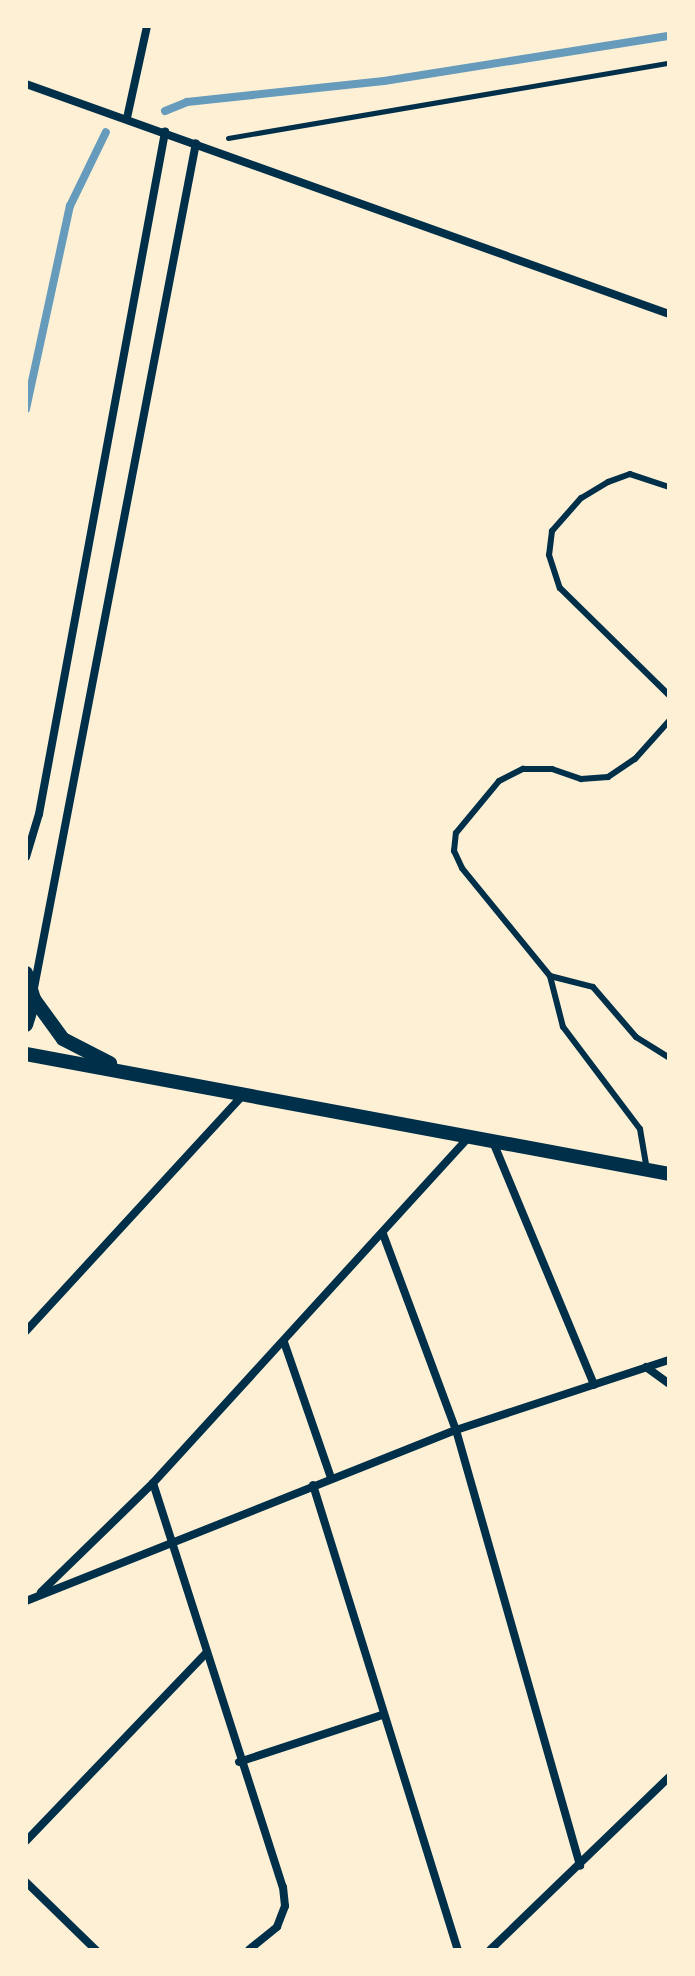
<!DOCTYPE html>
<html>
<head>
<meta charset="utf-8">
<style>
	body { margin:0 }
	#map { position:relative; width:695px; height:1976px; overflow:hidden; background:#fdf0d5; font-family:Overpass,sans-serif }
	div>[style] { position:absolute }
	.stream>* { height:8px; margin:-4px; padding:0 4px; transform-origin:4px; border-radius:4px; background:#669bbc }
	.path>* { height:5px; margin:-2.5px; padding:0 2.5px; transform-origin:2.5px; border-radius:2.5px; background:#003049 }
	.service>* { height:6px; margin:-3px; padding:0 3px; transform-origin:3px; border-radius:3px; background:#003049 }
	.minor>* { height:8px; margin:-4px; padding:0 4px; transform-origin:4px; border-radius:4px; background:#003049 }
	.tertiary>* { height:14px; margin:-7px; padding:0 7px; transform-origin:7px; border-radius:7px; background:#003049 }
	span { translate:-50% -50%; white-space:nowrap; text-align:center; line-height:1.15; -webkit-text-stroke:6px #fdf0d5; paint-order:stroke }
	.frame { position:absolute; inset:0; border:28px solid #fdf0d5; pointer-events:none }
</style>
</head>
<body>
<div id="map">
	<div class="stream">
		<i style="left:165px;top:111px;width:24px;rotate:-22deg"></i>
		<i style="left:187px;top:102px;width:198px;rotate:-6.1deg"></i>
		<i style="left:384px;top:81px;width:289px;rotate:-9deg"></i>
		<i style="left:26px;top:409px;width:208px;rotate:-77.8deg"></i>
		<i style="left:70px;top:206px;width:82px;rotate:-64.1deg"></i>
	</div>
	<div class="path">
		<i style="left:228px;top:138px;width:447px;rotate:-9.7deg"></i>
	</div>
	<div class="service">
		<i style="left:669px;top:487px;width:41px;rotate:-161.6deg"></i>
		<i style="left:630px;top:474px;width:23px;rotate:160deg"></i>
		<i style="left:608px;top:482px;width:31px;rotate:149deg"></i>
		<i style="left:581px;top:498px;width:44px;rotate:131.3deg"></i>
		<i style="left:552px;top:531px;width:24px;rotate:97deg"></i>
		<i style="left:549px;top:555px;width:35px;rotate:72deg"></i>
		<i style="left:560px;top:588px;width:153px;rotate:44.5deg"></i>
		<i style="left:550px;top:976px;width:44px;rotate:14.3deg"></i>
		<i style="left:593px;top:987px;width:66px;rotate:49.3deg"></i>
		<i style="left:636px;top:1037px;width:39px;rotate:32deg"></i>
		<i style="left:647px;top:1170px;width:42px;rotate:-99.7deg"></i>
		<i style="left:640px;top:1129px;width:128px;rotate:-127deg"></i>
		<i style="left:563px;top:1027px;width:53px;rotate:-104.3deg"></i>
		<i style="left:550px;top:976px;width:139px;rotate:-129.2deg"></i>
		<i style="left:462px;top:868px;width:19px;rotate:-115deg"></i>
		<i style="left:454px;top:851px;width:18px;rotate:-84deg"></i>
		<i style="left:456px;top:833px;width:67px;rotate:-50.4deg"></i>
		<i style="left:499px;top:781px;width:27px;rotate:-27deg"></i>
		<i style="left:523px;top:769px;width:29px"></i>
		<i style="left:552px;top:769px;width:31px;rotate:19deg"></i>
		<i style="left:581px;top:779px;width:27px;rotate:-4deg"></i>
		<i style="left:608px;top:777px;width:32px;rotate:-34deg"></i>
		<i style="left:635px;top:759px;width:51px;rotate:-48.2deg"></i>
	</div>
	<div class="minor">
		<i style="left:26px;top:84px;width:683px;rotate:19.68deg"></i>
		<i style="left:127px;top:118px;width:94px;rotate:-77.7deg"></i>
		<i style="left:26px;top:857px;width:45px;rotate:-73.2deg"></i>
		<i style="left:39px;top:814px;width:694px;rotate:-79.53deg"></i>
		<i style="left:34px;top:988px;width:860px;rotate:-79.15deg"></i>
		<i style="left:493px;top:1142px;width:263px;rotate:67.4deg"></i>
		<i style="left:383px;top:1234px;width:209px;rotate:69.6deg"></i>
		<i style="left:456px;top:1430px;width:453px;rotate:74.1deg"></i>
		<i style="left:26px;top:1331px;width:323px;rotate:-47.4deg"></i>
		<i style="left:284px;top:1342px;width:144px;rotate:70.9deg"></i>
		<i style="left:646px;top:1367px;width:29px;rotate:36deg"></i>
		<i style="left:153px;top:1483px;width:424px;rotate:72.2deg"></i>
		<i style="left:283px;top:1887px;width:19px;rotate:84deg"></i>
		<i style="left:285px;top:1906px;width:22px;rotate:111deg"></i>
		<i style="left:277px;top:1927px;width:36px;rotate:141deg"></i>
		<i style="left:313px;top:1485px;width:487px;rotate:72.7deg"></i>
		<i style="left:41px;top:1592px;width:156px;rotate:-44.2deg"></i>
		<i style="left:153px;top:1483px;width:470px;rotate:-47.6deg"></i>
		<i style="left:26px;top:1601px;width:463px;rotate:-21.7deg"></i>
		<i style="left:456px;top:1430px;width:224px;rotate:-18.2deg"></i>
		<i style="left:239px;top:1762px;width:151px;rotate:-18.2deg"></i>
		<i style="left:26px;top:1841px;width:260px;rotate:-46.2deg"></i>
		<i style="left:26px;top:1882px;width:98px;rotate:44.2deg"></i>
		<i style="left:490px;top:1950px;width:249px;rotate:-44deg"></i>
	</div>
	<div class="tertiary">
		<i style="left:26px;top:973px;width:27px;rotate:73deg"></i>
		<i style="left:34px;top:999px;width:27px;rotate:107deg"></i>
		<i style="left:34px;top:999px;width:49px;rotate:54.1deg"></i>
		<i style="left:63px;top:1039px;width:53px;rotate:27.1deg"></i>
		<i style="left:26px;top:1054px;width:654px;rotate:10.57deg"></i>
	</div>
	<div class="frame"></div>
</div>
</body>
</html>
